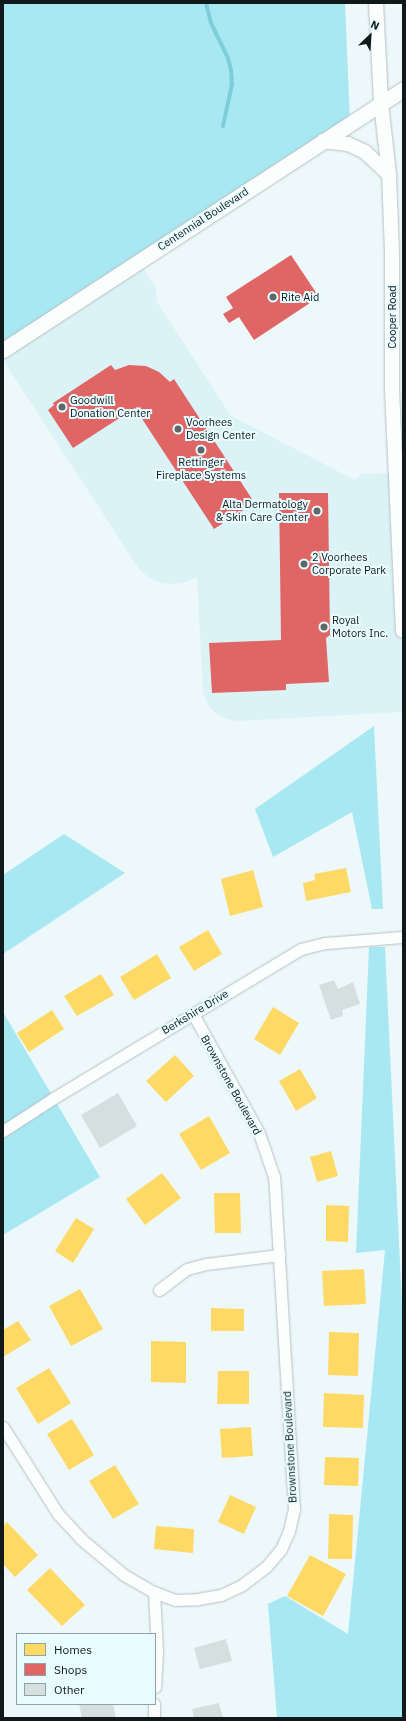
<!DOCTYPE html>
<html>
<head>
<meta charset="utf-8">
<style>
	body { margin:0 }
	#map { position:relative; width:406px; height:1721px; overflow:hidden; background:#edf8fa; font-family:"IBM Plex Sans",sans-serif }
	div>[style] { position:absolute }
	.built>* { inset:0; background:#dbf3f7 }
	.forest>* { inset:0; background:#a8e8f2 }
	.homes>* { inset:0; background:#ffd966 }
	.shops>* { inset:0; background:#e06666 }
	.stream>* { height:4px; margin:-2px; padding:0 2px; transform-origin:2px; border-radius:2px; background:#7eceda }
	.building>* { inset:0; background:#d5dfe0 }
	.roads { filter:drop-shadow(0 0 1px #b7c0c2) drop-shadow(0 0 1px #b7c0c2) }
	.minor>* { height:11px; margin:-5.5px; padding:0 5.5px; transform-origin:5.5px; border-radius:5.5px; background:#fcfefe }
	.tertiary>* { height:14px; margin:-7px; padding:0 7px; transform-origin:7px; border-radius:7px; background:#fcfefe }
	.secondary>* { height:15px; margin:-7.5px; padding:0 7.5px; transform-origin:7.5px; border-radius:7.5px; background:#fcfefe }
	.dots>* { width:11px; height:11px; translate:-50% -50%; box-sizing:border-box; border:2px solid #e8fcff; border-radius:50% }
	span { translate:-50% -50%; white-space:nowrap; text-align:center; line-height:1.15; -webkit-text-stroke:4px #e8fcff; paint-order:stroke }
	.street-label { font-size:11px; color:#111a1b }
	.poi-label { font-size:11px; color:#111a1b }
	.left { translate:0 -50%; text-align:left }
	.right { translate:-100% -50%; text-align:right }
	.frame { position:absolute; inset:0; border:4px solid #111a1b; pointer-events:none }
	.legend { position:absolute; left:16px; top:1633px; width:140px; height:72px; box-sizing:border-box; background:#e8fcff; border:1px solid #92a2a4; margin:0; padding:5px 7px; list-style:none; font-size:12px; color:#111a1b }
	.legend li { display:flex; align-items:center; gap:8px; height:20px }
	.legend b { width:20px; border:1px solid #92a2a4 }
	.north { position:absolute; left:350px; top:16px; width:40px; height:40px; -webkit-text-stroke:3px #e8fcff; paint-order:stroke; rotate:25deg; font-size:11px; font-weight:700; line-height:16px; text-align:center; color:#111a1b }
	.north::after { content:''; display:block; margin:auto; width:14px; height:18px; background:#111a1b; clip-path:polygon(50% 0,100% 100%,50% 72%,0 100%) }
</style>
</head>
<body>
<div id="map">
	<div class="built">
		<i style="clip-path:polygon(138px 260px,156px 288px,157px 302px,231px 416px,355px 480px,362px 474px,396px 473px,403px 631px,403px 712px,235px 721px,224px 718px,214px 712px,207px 703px,203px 692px,197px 577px,186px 582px,173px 584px,160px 583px,148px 577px,139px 569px,3px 360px,3px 350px)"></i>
	</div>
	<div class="forest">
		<i style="clip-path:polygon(3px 3px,345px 3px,350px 122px,3px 350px)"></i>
		<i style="clip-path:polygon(374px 726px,383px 909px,372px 909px,352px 812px,273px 857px,255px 809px)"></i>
		<i style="clip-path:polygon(64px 834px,125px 873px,3px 954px,3px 875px)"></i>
		<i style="clip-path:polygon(369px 947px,385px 947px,403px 1326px,403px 1718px,277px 1718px,268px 1604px,285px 1596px,348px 1634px,385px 1250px,356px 1253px)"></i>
		<i style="clip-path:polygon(3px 1012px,100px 1177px,3px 1235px)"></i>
	</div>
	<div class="homes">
		<i style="clip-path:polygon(346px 868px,351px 892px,306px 901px,303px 883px,315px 880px,314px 874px)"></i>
		<i style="clip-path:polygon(253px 870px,263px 907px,230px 916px,221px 879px)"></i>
		<i style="clip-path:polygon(208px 930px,222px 954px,194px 971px,179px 947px)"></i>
		<i style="clip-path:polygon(157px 954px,171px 978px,134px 1000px,120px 977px)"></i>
		<i style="clip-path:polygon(101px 974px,114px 995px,77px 1016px,64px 996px)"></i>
		<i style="clip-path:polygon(273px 1007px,299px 1023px,280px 1055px,254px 1039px)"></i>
		<i style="clip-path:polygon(52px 1010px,64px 1029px,29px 1052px,17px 1033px)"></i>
		<i style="clip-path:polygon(175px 1055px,194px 1076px,166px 1102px,146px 1081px)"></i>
		<i style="clip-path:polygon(300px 1069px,317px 1098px,296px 1111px,279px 1081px)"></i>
		<i style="clip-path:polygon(209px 1116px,230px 1153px,201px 1170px,179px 1134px)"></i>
		<i style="clip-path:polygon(331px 1151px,338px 1176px,317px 1182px,310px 1157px)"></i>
		<i style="clip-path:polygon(162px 1173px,181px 1198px,145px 1225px,126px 1199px)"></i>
		<i style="clip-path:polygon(214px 1193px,240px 1193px,241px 1233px,215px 1233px)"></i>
		<i style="clip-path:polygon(326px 1205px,349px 1206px,348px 1242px,326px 1241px)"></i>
		<i style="clip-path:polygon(76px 1218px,94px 1229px,73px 1263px,55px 1251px)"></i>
		<i style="clip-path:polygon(364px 1269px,366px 1304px,324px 1306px,322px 1271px)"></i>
		<i style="clip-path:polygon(80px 1289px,103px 1329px,71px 1346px,49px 1306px)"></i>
		<i style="clip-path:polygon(211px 1308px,244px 1309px,244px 1331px,211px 1331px)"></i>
		<i style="clip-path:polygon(18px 1321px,31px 1340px,3px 1357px,3px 1330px)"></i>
		<i style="clip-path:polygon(329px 1332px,359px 1333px,358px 1376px,328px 1375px)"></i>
		<i style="clip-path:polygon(151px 1341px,186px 1342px,186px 1383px,151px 1382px)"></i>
		<i style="clip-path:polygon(49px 1368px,71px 1403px,38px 1424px,16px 1388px)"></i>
		<i style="clip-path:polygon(218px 1371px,249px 1371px,249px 1404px,217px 1404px)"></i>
		<i style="clip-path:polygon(324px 1393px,364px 1395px,363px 1428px,323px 1427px)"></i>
		<i style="clip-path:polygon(72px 1419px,94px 1455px,69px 1470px,47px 1434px)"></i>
		<i style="clip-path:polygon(251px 1427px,253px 1456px,222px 1458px,220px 1429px)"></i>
		<i style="clip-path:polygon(325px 1457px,359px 1458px,358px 1486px,324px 1485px)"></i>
		<i style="clip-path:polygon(115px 1465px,139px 1504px,113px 1519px,89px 1481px)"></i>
		<i style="clip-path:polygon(230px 1495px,256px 1507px,244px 1534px,218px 1522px)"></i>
		<i style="clip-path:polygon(329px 1514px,353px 1515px,352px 1559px,328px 1559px)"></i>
		<i style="clip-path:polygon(7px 1522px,38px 1555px,15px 1577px,3px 1564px,3px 1526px)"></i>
		<i style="clip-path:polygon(156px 1526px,194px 1529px,193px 1553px,154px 1549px)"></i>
		<i style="clip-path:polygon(310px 1555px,346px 1574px,323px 1616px,287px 1596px)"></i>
		<i style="clip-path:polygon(50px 1568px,85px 1605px,62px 1626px,27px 1590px)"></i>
	</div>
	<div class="shops">
		<i style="clip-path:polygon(291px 255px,319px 297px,254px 340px,239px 317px,229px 323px,223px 314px,233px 308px,226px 297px)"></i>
		<i style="clip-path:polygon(111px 365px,115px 370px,129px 365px,146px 366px,159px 372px,170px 382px,174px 379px,252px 499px,250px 500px,253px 504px,214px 529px,135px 408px,73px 448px,48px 410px,54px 405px,53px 403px)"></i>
		<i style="clip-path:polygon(279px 493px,328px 493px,330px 635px,326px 638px,329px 682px,286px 684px,286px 690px,212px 693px,209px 643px,281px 640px)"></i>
	</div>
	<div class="stream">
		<i style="left:206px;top:3px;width:21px;rotate:76deg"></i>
		<i style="left:211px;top:23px;width:39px;rotate:64deg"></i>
		<i style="left:228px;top:58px;width:12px;rotate:76deg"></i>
		<i style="left:231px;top:70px;width:14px;rotate:86deg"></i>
		<i style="left:232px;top:84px;width:43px;rotate:102.1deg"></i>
	</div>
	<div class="building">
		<i style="clip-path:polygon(334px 980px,338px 989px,353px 982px,360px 1004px,342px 1010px,343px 1016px,331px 1020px,319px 985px)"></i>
		<i style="clip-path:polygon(118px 1093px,137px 1126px,100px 1148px,81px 1115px)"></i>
		<i style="clip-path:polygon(226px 1639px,232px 1661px,200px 1669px,194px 1648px)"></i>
		<i style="clip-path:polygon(219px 1703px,223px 1718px,194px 1718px,192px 1709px)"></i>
		<i style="clip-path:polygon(79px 1704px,113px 1704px,116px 1718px,82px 1718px)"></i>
	</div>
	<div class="roads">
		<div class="minor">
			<i style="left:3px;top:1131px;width:59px;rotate:-33.1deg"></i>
			<i style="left:52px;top:1099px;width:291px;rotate:-31.1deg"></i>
			<i style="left:301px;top:949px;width:25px;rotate:-14deg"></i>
			<i style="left:325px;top:943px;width:78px;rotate:-4.4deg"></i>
			<i style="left:159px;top:1290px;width:35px;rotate:-37deg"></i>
			<i style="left:187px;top:1269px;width:20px;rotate:-15deg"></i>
			<i style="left:206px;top:1264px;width:74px;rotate:-7deg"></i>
			<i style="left:3px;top:1427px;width:103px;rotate:57.7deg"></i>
			<i style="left:58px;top:1514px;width:34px;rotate:47deg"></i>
			<i style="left:81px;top:1539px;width:56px;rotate:39.9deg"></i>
			<i style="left:124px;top:1575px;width:34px;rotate:30deg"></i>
			<i style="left:154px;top:1592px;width:22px;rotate:21deg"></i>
			<i style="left:175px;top:1600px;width:23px;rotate:-2deg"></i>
			<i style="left:198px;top:1599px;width:23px;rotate:-10deg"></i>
			<i style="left:221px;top:1595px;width:23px;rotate:-25deg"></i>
			<i style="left:242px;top:1585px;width:30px;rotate:-37deg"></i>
			<i style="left:266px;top:1567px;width:23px;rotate:-50deg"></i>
			<i style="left:281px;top:1549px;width:20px;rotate:-66deg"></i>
			<i style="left:289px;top:1531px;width:22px;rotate:-77deg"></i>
			<i style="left:294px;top:1510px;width:334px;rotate:-93.4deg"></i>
			<i style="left:274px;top:1177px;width:46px;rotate:-108.8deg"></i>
			<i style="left:259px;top:1133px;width:136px;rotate:-119deg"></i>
			<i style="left:154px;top:1592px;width:59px;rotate:87.1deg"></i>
			<i style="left:157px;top:1651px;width:36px;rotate:93deg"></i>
			<i style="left:154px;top:1718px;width:14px;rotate:-90deg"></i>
		</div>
		<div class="tertiary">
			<i style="left:376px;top:3px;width:100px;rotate:87.1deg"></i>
			<i style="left:381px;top:103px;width:71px;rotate:83.6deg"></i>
			<i style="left:389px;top:174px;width:79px;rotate:87.8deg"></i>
			<i style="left:392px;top:253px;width:137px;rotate:90deg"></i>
			<i style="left:392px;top:390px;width:241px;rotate:87.4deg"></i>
			<i style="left:323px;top:141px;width:25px;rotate:7deg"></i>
			<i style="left:348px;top:144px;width:19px;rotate:25deg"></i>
			<i style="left:365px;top:152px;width:33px;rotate:43deg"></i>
		</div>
		<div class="secondary">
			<i style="left:3px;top:350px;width:478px;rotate:-33.1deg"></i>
		</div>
	</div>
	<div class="dots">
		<i style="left:273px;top:297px;background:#5e6869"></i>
		<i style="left:62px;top:407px;background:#5e6869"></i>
		<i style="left:178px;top:429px;background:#5e6869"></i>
		<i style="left:201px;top:450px;background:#5e6869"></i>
		<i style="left:317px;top:511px;background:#5e6869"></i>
		<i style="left:304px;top:564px;background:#5e6869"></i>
		<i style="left:324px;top:627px;background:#5e6869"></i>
	</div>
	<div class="street-label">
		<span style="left:203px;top:219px;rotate:-33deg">Centennial Boulevard</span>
		<span style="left:392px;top:317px;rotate:-90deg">Cooper Road</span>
		<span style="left:195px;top:1012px;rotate:-31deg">Berkshire Drive</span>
		<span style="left:231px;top:1085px;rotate:61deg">Brownstone Boulevard</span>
		<span style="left:290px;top:1447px;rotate:-93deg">Brownstone Boulevard</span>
	</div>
	<div class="poi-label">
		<span class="left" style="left:281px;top:297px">Rite Aid</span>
		<span class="left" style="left:70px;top:407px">Goodwill<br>Donation Center</span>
		<span class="left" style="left:186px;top:429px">Voorhees<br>Design Center</span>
		<span style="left:201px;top:469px">Rettinger<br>Fireplace Systems</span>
		<span class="right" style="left:308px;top:511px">Alta Dermatology<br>&amp; Skin Care Center</span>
		<span class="left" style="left:312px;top:564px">2 Voorhees<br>Corporate Park</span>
		<span class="left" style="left:332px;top:627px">Royal<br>Motors Inc.</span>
	</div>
	<div class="frame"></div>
	<ul class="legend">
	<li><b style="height:11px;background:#ffd966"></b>Homes</li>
	<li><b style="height:11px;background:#e06666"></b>Shops</li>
	<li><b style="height:11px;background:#d5dfe0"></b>Other</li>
	</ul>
	<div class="north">N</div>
</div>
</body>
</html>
